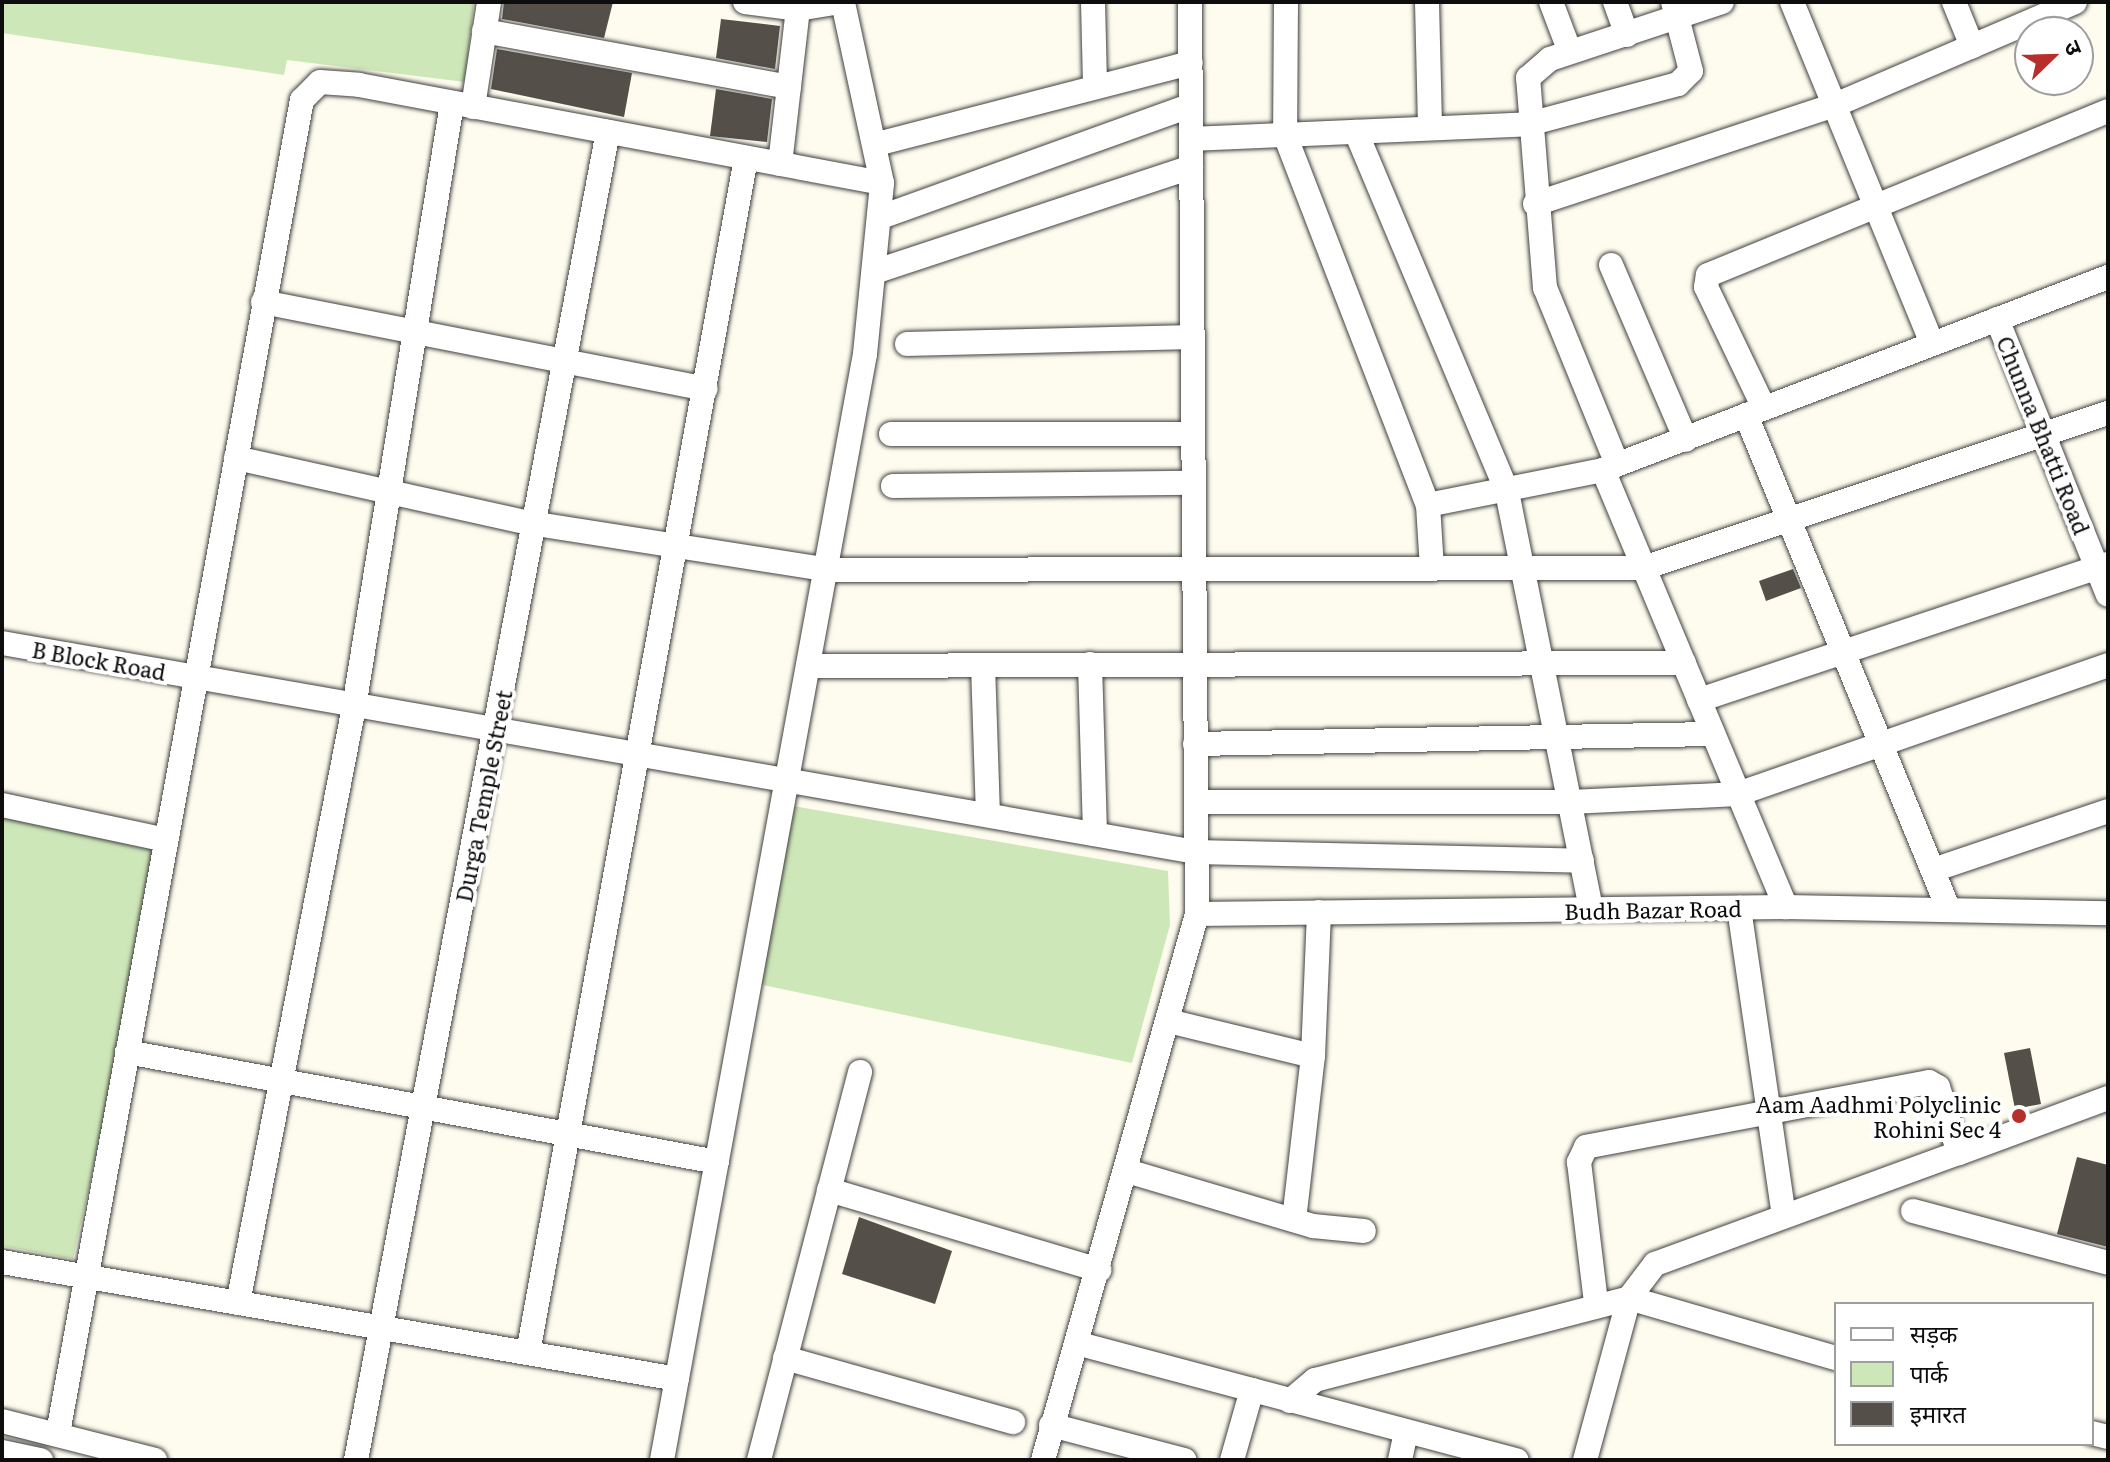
<!DOCTYPE html>
<html>
<head>
<meta charset="utf-8">
<style>
	body { margin:0 }
	#map { position:relative; width:2110px; height:1462px; overflow:hidden; background:#fefcee; font-family:Literata,"Noto Sans Devanagari",serif }
	div>[style] { position:absolute }
	.green>* { inset:0; background:#cee7b9 }
	.building>* { inset:0; background:#554f4a }
	.roads { filter:drop-shadow(0 0 2px #404040) drop-shadow(0 0 2px #404040) }
	.minor>* { height:24px; margin:-12px; padding:0 12px; transform-origin:12px; border-radius:12px; background:#fff }
	.dots>* { width:22px; height:22px; translate:-50% -50%; box-sizing:border-box; border:4px solid #fff; border-radius:50% }
	span { translate:-50% -50%; white-space:nowrap; text-align:center; line-height:1.15; -webkit-text-stroke:8px #fff; paint-order:stroke }
	.street-label { font-size:22px; color:#0d0d0d }
	.poi-label { font-size:22px; color:#0d0d0d }
	.right { translate:-100% -50%; text-align:right }
	.frame { position:absolute; inset:0; border:4px solid #0d0d0d; pointer-events:none }
	.legend { position:absolute; left:1834px; top:1302px; width:260px; height:144px; box-sizing:border-box; background:#fff; border:2px solid #9e9e9e; margin:0; padding:10px 14px; list-style:none; font-size:24px; color:#0d0d0d }
	.legend li { display:flex; align-items:center; gap:16px; height:40px }
	.legend b { width:40px; border:2px solid #9e9e9e }
	.north { position:absolute; left:2014px; top:16px; width:80px; height:80px; box-sizing:border-box; background:#fff; border:2px solid #9e9e9e; border-radius:50%; rotate:67deg; font-size:22px; font-weight:700; line-height:32px; text-align:center; color:#0d0d0d }
	.north::after { content:''; display:block; margin:auto; width:28px; height:36px; background:#b72e2b; clip-path:polygon(50% 0,100% 100%,50% 72%,0 100%) }
</style>
</head>
<body>
<div id="map">
	<div class="green">
		<i style="clip-path:polygon(2px 2px,474px 2px,465px 82px,287px 60px,284px 75px,2px 33px)"></i>
		<i style="clip-path:polygon(2px 805px,166px 840px,73px 1259px,2px 1246px)"></i>
		<i style="clip-path:polygon(793px 806px,1168px 871px,1170px 925px,1132px 1063px,758px 984px)"></i>
	</div>
	<div class="building">
		<i style="clip-path:polygon(504px 2px,613px 2px,604px 38px,502px 19px)"></i>
		<i style="clip-path:polygon(721px 19px,780px 26px,775px 69px,716px 58px)"></i>
		<i style="clip-path:polygon(497px 49px,632px 73px,624px 117px,491px 89px)"></i>
		<i style="clip-path:polygon(716px 89px,772px 99px,767px 142px,710px 136px)"></i>
		<i style="clip-path:polygon(1793px 569px,1801px 588px,1766px 601px,1759px 581px)"></i>
		<i style="clip-path:polygon(2030px 1048px,2041px 1104px,2015px 1109px,2004px 1053px)"></i>
		<i style="clip-path:polygon(2077px 1157px,2108px 1165px,2108px 1247px,2057px 1234px)"></i>
		<i style="clip-path:polygon(859px 1217px,952px 1251px,935px 1304px,842px 1274px)"></i>
	</div>
	<div class="roads">
		<div class="minor">
			<i style="left:745px;top:2px;width:53px;rotate:7.5deg"></i>
			<i style="left:798px;top:9px;width:43px;rotate:-9.5deg"></i>
			<i style="left:1093px;top:2px;width:81px;rotate:88.6deg"></i>
			<i style="left:1286px;top:2px;width:133px;rotate:90.4deg"></i>
			<i style="left:1285px;top:135px;width:397px;rotate:68.9deg"></i>
			<i style="left:1428px;top:505px;width:64px;rotate:86.4deg"></i>
			<i style="left:1427px;top:2px;width:126px;rotate:88.6deg"></i>
			<i style="left:1551px;top:2px;width:53px;rotate:69.2deg"></i>
			<i style="left:1615px;top:2px;width:35px;rotate:70deg"></i>
			<i style="left:1792px;top:2px;width:369px;rotate:67.7deg"></i>
			<i style="left:1954px;top:2px;width:48px;rotate:67.8deg"></i>
			<i style="left:484px;top:31px;width:310px;rotate:10.4deg"></i>
			<i style="left:473px;top:107px;width:106px;rotate:-81.3deg"></i>
			<i style="left:1356px;top:132px;width:390px;rotate:67.2deg"></i>
			<i style="left:1507px;top:492px;width:425px;rotate:78.6deg"></i>
			<i style="left:1191px;top:139px;width:338px;rotate:-2.5deg"></i>
			<i style="left:1529px;top:124px;width:154px;rotate:-15deg"></i>
			<i style="left:1678px;top:84px;width:18px;rotate:-45deg"></i>
			<i style="left:1691px;top:71px;width:71px;rotate:-104.6deg"></i>
			<i style="left:877px;top:144px;width:324px;rotate:-14.5deg"></i>
			<i style="left:780px;top:164px;width:156px;rotate:-83.4deg"></i>
			<i style="left:1535px;top:204px;width:316px;rotate:-18.3deg"></i>
			<i style="left:1835px;top:105px;width:261px;rotate:-23.2deg"></i>
			<i style="left:881px;top:217px;width:328px;rotate:-19.8deg"></i>
			<i style="left:1611px;top:265px;width:190px;rotate:66.8deg"></i>
			<i style="left:874px;top:272px;width:334px;rotate:-18.3deg"></i>
			<i style="left:263px;top:302px;width:451px;rotate:11.1deg"></i>
			<i style="left:1997px;top:319px;width:297px;rotate:68.1deg"></i>
			<i style="left:907px;top:344px;width:285px;rotate:-1.4deg"></i>
			<i style="left:1764px;top:408px;width:134px;rotate:-115.6deg"></i>
			<i style="left:1706px;top:287px;width:12px;rotate:-81deg"></i>
			<i style="left:1708px;top:275px;width:432px;rotate:-22.3deg"></i>
			<i style="left:1746px;top:415px;width:533px;rotate:67.72deg"></i>
			<i style="left:891px;top:434px;width:302px"></i>
			<i style="left:236px;top:458px;width:301px;rotate:12.5deg"></i>
			<i style="left:530px;top:523px;width:303px;rotate:8.9deg"></i>
			<i style="left:829px;top:570px;width:815px;rotate:-0.14deg"></i>
			<i style="left:1644px;top:568px;width:489px;rotate:-18.5deg"></i>
			<i style="left:1617px;top:464px;width:190px;rotate:-112.2deg"></i>
			<i style="left:1545px;top:288px;width:211px;rotate:-94.6deg"></i>
			<i style="left:1528px;top:78px;width:29px;rotate:-41deg"></i>
			<i style="left:1550px;top:59px;width:181px;rotate:-18.3deg"></i>
			<i style="left:1603px;top:470px;width:474px;rotate:67.3deg"></i>
			<i style="left:893px;top:486px;width:300px;rotate:-0.6deg"></i>
			<i style="left:1428px;top:505px;width:178px;rotate:-11.3deg"></i>
			<i style="left:1603px;top:470px;width:541px;rotate:-20.92deg"></i>
			<i style="left:2px;top:643px;width:1212px;rotate:9.93deg"></i>
			<i style="left:1196px;top:852px;width:386px;rotate:1.3deg"></i>
			<i style="left:1090px;top:664px;width:170px;rotate:88.3deg"></i>
			<i style="left:983px;top:665px;width:150px;rotate:88.1deg"></i>
			<i style="left:808px;top:666px;width:876px;rotate:-0.2deg"></i>
			<i style="left:1699px;top:700px;width:431px;rotate:-18.4deg"></i>
			<i style="left:1195px;top:744px;width:518px;rotate:-1.11deg"></i>
			<i style="left:1196px;top:802px;width:374px"></i>
			<i style="left:1570px;top:802px;width:168px;rotate:-2.7deg"></i>
			<i style="left:1738px;top:794px;width:392px;rotate:-19.2deg"></i>
			<i style="left:2px;top:805px;width:168px;rotate:12deg"></i>
			<i style="left:1933px;top:870px;width:185px;rotate:-18.6deg"></i>
			<i style="left:1739px;top:908px;width:310px;rotate:81.7deg"></i>
			<i style="left:1197px;top:914px;width:589px;rotate:-0.68deg"></i>
			<i style="left:1786px;top:907px;width:322px;rotate:1.1deg"></i>
			<i style="left:1168px;top:1021px;width:149px;rotate:13.6deg"></i>
			<i style="left:127px;top:1052px;width:600px;rotate:10.56deg"></i>
			<i style="left:1959px;top:1153px;width:159px;rotate:-20.3deg"></i>
			<i style="left:1127px;top:1171px;width:194px;rotate:16.5deg"></i>
			<i style="left:1313px;top:1226px;width:51px;rotate:5.6deg"></i>
			<i style="left:829px;top:1190px;width:282px;rotate:16.5deg"></i>
			<i style="left:1913px;top:1211px;width:202px;rotate:14.9deg"></i>
			<i style="left:1294px;top:1220px;width:165px;rotate:-83.4deg"></i>
			<i style="left:1313px;top:1056px;width:144px;rotate:-87.6deg"></i>
			<i style="left:2px;top:1262px;width:685px;rotate:9.83deg"></i>
			<i style="left:238px;top:1303px;width:607px;rotate:-78.99deg"></i>
			<i style="left:354px;top:707px;width:612px;rotate:-80.78deg"></i>
			<i style="left:1076px;top:1343px;width:456px;rotate:14.9deg"></i>
			<i style="left:528px;top:1353px;width:1215px;rotate:-79.66deg"></i>
			<i style="left:785px;top:1358px;width:237px;rotate:15.7deg"></i>
			<i style="left:1290px;top:1401px;width:33px;rotate:-40deg"></i>
			<i style="left:1315px;top:1380px;width:325px;rotate:-14.6deg"></i>
			<i style="left:1629px;top:1298px;width:43px;rotate:-52.6deg"></i>
			<i style="left:1655px;top:1264px;width:324px;rotate:-20.1deg"></i>
			<i style="left:1959px;top:1153px;width:69px;rotate:-107.7deg"></i>
			<i style="left:1938px;top:1087px;width:10px;rotate:-151deg"></i>
			<i style="left:1929px;top:1082px;width:349px;rotate:169.3deg"></i>
			<i style="left:1586px;top:1147px;width:17px;rotate:115deg"></i>
			<i style="left:1579px;top:1162px;width:141px;rotate:83.1deg"></i>
			<i style="left:2px;top:1421px;width:158px;rotate:14.3deg"></i>
			<i style="left:1051px;top:1425px;width:138px;rotate:14.7deg"></i>
			<i style="left:58px;top:1433px;width:1355px;rotate:-79.63deg"></i>
			<i style="left:302px;top:100px;width:25px;rotate:-45deg"></i>
			<i style="left:320px;top:82px;width:39px;rotate:4deg"></i>
			<i style="left:359px;top:85px;width:532px;rotate:10.61deg"></i>
			<i style="left:2092px;top:1433px;width:16px;rotate:14deg"></i>
			<i style="left:2px;top:1452px;width:40px;rotate:12deg"></i>
			<i style="left:356px;top:1460px;width:1352px;rotate:-79.26deg"></i>
			<i style="left:662px;top:1460px;width:1124px;rotate:-79.6deg"></i>
			<i style="left:865px;top:354px;width:172px;rotate:-84.3deg"></i>
			<i style="left:882px;top:183px;width:185px;rotate:-102.2deg"></i>
			<i style="left:759px;top:1460px;width:401px;rotate:-75.4deg"></i>
			<i style="left:1043px;top:1460px;width:567px;rotate:-74.25deg"></i>
			<i style="left:1197px;top:914px;width:912px;rotate:-90.44deg"></i>
			<i style="left:1232px;top:1460px;width:73px;rotate:-74.1deg"></i>
			<i style="left:1400px;top:1460px;width:29px;rotate:-78deg"></i>
			<i style="left:1585px;top:1460px;width:168px;rotate:-74.8deg"></i>
			<i style="left:1629px;top:1298px;width:216px;rotate:16.2deg"></i>
		</div>
	</div>
	<div class="dots">
		<i style="left:2019px;top:1116px;background:#b72e2b"></i>
	</div>
	<div class="street-label">
		<span style="left:2044px;top:435px;rotate:68deg">Chunna Bhatti Road</span>
		<span style="left:99px;top:660px;rotate:10deg">B Block Road</span>
		<span style="left:483px;top:796px;rotate:-79deg">Durga Temple Street</span>
		<span style="left:1653px;top:909px;rotate:-1deg">Budh Bazar Road</span>
	</div>
	<div class="poi-label">
		<span class="right" style="left:2001px;top:1116px">Aam Aadhmi Polyclinic<br>Rohini Sec 4</span>
	</div>
	<div class="frame"></div>
	<ul class="legend">
	<li><b style="height:10px;background:#fff"></b>सड़क</li>
	<li><b style="height:22px;background:#cee7b9"></b>पार्क</li>
	<li><b style="height:22px;background:#554f4a"></b>इमारत</li>
	</ul>
	<div class="north">उ</div>
</div>
</body>
</html>
